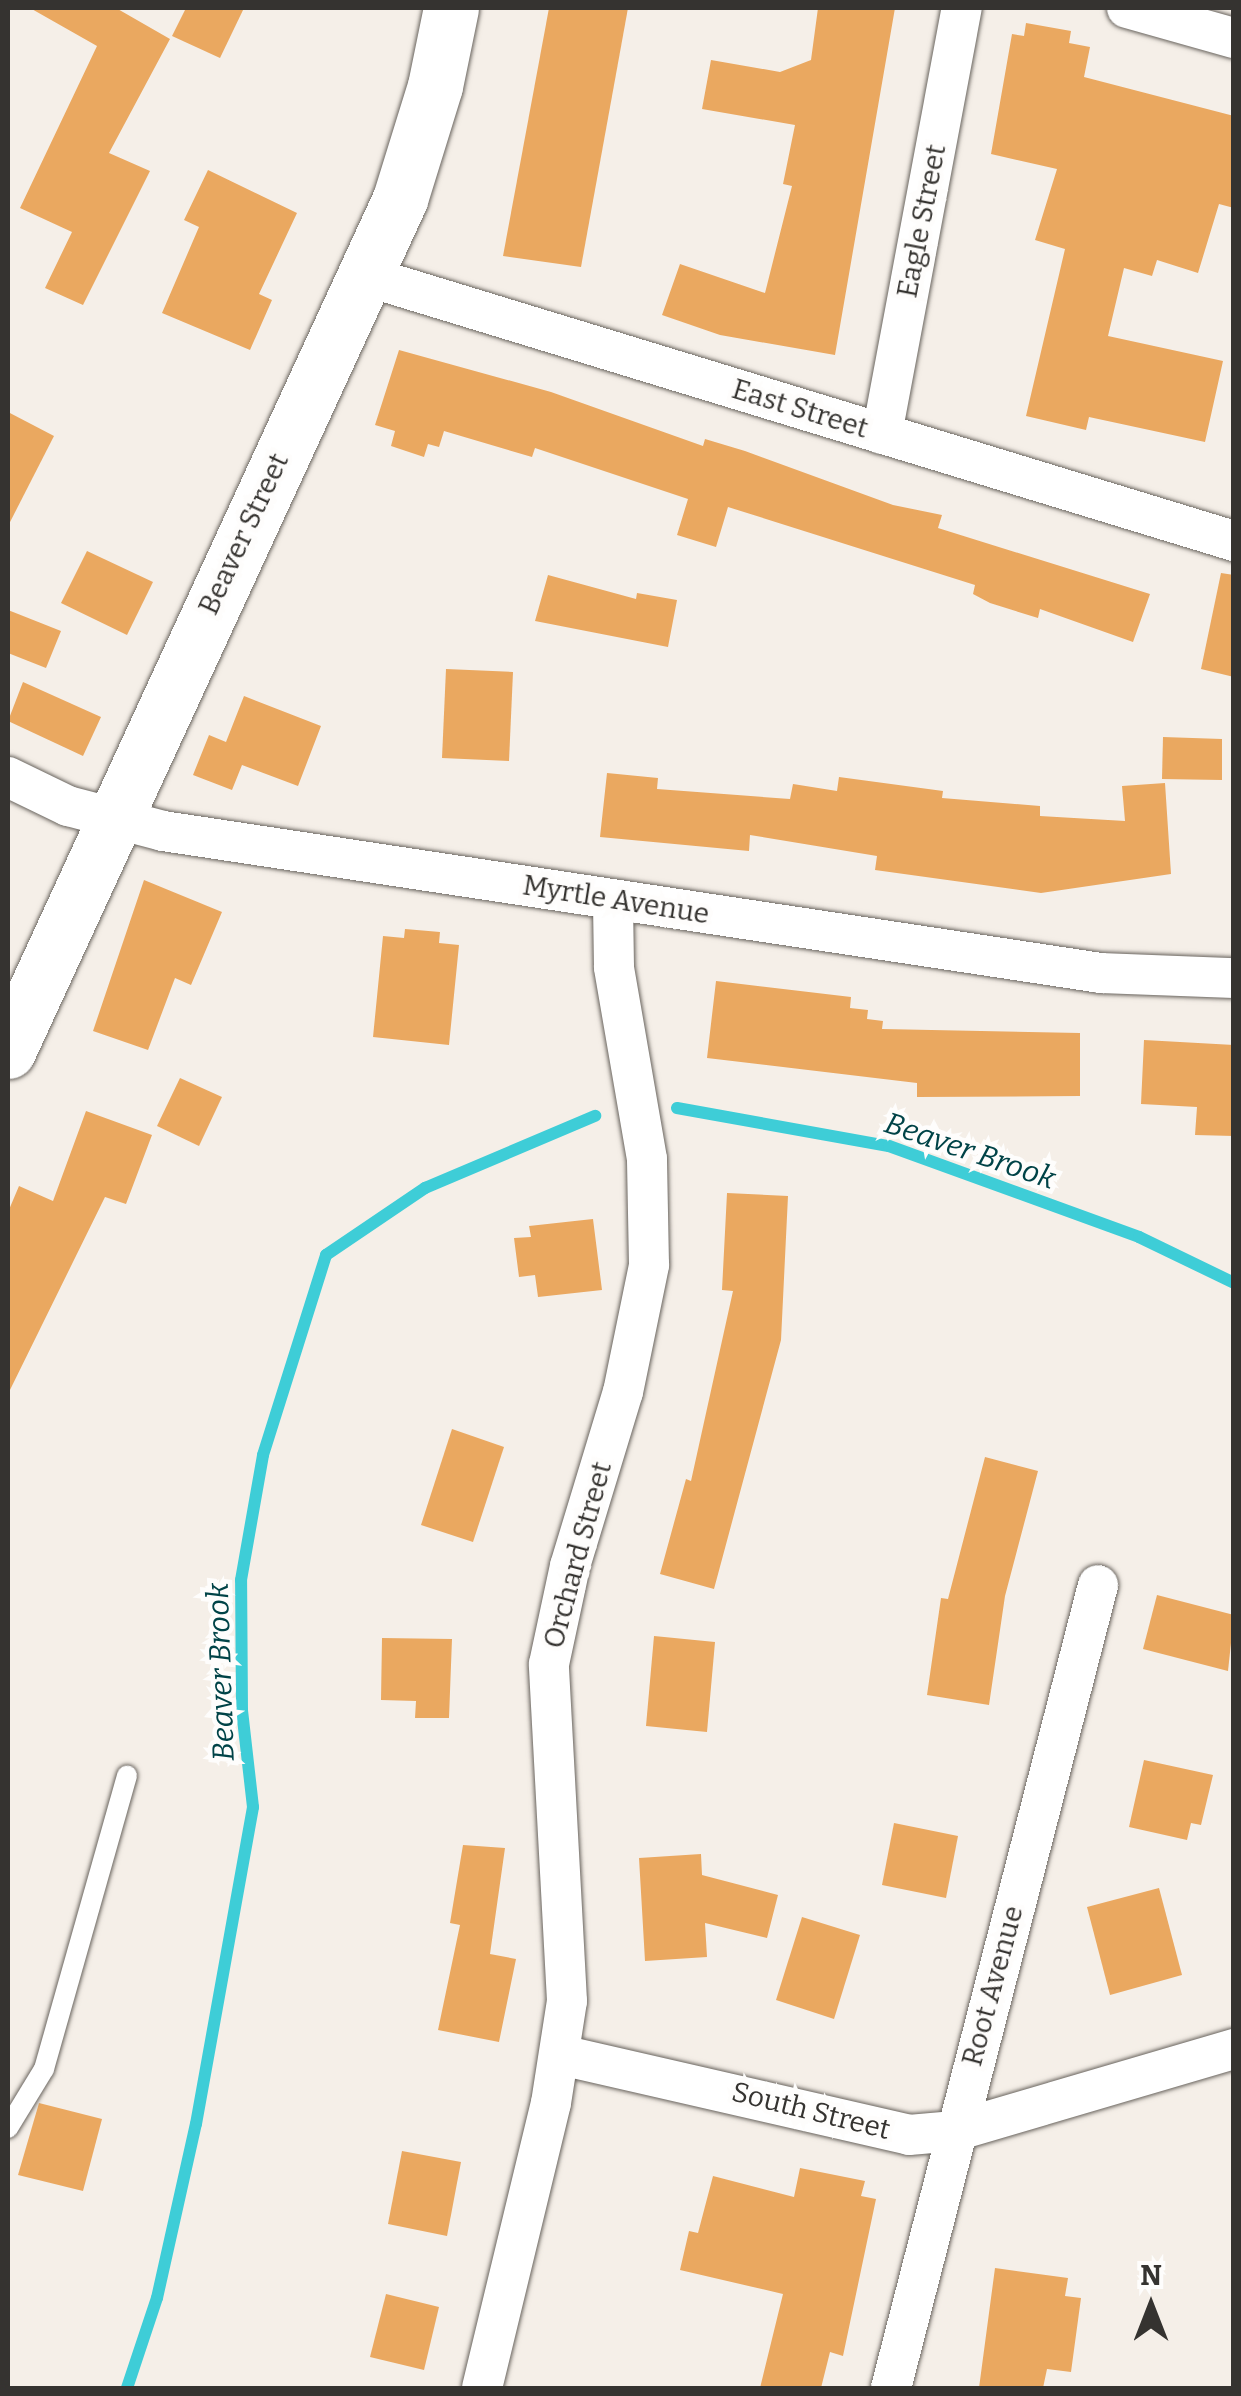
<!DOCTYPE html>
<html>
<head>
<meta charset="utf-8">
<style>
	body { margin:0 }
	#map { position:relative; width:1241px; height:2396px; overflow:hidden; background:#f5efe8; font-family:Bitter,serif }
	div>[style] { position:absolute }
	.stream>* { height:12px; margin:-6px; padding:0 6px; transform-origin:6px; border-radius:6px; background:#3ecdd7 }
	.building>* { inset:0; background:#eaa860 }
	.roads { filter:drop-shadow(0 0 2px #69645e) drop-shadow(0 0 2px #69645e) }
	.lane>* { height:20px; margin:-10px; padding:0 10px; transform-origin:10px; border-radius:10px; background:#fff }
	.street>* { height:40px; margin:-20px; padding:0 20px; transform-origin:20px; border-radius:20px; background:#fff }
	.secondary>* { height:55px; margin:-27.5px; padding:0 27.5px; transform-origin:27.5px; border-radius:27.5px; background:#fff }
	span { translate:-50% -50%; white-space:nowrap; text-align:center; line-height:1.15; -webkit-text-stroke:9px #fefdfc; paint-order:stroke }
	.street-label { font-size:28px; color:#353330 }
	.water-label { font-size:30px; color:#004347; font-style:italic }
	.frame { position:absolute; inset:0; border:10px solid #353330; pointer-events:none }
	.north { position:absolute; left:1101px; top:2256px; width:100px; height:100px; -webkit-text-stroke:8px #fefdfc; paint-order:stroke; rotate:0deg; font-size:28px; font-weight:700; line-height:40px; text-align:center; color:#353330 }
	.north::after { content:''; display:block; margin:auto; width:35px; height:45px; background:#353330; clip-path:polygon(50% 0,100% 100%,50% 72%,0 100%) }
</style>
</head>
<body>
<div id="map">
	<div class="stream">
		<i style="left:677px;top:1108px;width:215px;rotate:10.2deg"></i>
		<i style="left:889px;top:1146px;width:266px;rotate:20deg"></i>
		<i style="left:1139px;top:1237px;width:106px;rotate:25.8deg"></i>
		<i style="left:127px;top:2388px;width:95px;rotate:-71.6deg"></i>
		<i style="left:157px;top:2298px;width:178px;rotate:-77.4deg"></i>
		<i style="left:196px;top:2124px;width:322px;rotate:-79.8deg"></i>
		<i style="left:253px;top:1807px;width:97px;rotate:-96.5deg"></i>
		<i style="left:242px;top:1711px;width:131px;rotate:-90.4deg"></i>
		<i style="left:241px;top:1580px;width:127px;rotate:-80deg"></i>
		<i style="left:263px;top:1455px;width:210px;rotate:-72.5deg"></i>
		<i style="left:326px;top:1255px;width:120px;rotate:-34.1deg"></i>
		<i style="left:425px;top:1188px;width:185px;rotate:-23deg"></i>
	</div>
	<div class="building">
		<i style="clip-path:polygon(30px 8px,116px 8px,170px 39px,109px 153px,150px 171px,83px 305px,45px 288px,72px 232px,20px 208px,97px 46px)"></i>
		<i style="clip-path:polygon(186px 8px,244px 8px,220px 58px,172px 36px)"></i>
		<i style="clip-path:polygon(549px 8px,628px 8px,581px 267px,503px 256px)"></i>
		<i style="clip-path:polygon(818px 8px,895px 8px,835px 355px,720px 335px,662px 315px,680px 264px,765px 293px,792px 186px,783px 184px,795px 125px,702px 109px,711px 60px,780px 72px,811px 60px)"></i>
		<i style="clip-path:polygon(1026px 23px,1071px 31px,1069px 43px,1090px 47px,1084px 77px,1234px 116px,1234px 208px,1219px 204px,1198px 273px,1157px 260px,1152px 276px,1124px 268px,1108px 336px,1223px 361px,1205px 442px,1089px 417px,1086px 430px,1026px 416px,1065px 249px,1035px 240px,1057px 169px,991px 154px,1012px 34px,1024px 36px)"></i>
		<i style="clip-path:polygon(208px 170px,297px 213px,259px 294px,272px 300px,250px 350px,162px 313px,199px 227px,184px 220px)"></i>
		<i style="clip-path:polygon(399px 350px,551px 392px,703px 446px,705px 439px,745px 451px,893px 505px,942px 515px,938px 528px,1150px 594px,1133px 642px,1040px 609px,1038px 618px,990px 603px,973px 594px,975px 585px,728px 507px,716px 547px,677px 535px,688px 499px,535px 448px,532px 457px,444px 431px,439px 447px,428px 444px,424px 457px,391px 446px,395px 431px,375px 425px)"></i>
		<i style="clip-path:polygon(8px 412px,54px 436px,8px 526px)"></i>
		<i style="clip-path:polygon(87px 551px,153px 582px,127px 635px,61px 603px)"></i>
		<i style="clip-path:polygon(1221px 573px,1234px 575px,1234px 677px,1201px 669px)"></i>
		<i style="clip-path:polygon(548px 575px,636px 599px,637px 593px,677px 600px,668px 647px,535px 621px)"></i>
		<i style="clip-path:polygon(8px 610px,61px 631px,46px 668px,8px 653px)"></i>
		<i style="clip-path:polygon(446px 669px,513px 672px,509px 761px,442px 758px)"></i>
		<i style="clip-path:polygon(23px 682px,101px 717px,83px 756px,8px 721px)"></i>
		<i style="clip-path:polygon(244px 696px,321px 726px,298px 786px,242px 765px,232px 790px,193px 775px,209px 735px,226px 742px)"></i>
		<i style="clip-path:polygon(1163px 737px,1222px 739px,1222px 780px,1162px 779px)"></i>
		<i style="clip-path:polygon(607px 773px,658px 778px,657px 789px,790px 799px,793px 784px,837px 791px,839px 777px,943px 791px,942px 798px,1040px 806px,1040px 816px,1125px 821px,1122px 786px,1165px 783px,1171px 874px,1041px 893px,875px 870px,877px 856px,750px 835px,749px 851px,600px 837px)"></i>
		<i style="clip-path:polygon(144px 880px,222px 912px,191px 985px,175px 978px,148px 1050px,93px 1031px)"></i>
		<i style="clip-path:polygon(405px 929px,440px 932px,439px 943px,459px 945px,449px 1045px,373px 1037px,383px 936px,404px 938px)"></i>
		<i style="clip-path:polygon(716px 981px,851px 997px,850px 1008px,868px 1010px,867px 1019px,883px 1021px,882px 1029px,1080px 1033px,1080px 1096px,917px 1097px,917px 1083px,707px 1058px)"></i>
		<i style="clip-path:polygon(1144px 1040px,1234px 1045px,1234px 1136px,1195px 1135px,1197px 1107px,1141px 1104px)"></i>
		<i style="clip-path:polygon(180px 1078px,222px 1097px,199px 1146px,157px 1126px)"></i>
		<i style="clip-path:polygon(86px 1111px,152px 1135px,126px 1204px,105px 1197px,8px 1394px,8px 1212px,19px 1186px,53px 1201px)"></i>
		<i style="clip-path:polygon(727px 1193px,788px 1196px,781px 1340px,714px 1589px,660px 1574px,686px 1479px,691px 1481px,733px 1291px,722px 1290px)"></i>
		<i style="clip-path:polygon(593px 1219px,602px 1290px,538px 1297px,535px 1275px,519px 1277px,514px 1238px,531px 1237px,529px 1226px)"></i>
		<i style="clip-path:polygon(452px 1429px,504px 1447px,473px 1542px,421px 1525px)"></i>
		<i style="clip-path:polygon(985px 1457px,1038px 1471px,1005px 1596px,989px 1705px,927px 1695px,941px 1598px,948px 1599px)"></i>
		<i style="clip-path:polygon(1157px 1595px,1234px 1615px,1228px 1671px,1143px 1649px)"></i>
		<i style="clip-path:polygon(654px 1636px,715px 1642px,707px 1732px,646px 1726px)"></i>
		<i style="clip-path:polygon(382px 1638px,452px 1639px,449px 1718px,415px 1718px,416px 1701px,381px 1700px)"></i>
		<i style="clip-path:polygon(1144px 1760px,1213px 1775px,1201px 1825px,1191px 1823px,1187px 1840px,1129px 1827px)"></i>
		<i style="clip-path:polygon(894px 1823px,958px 1836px,946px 1898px,882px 1885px)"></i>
		<i style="clip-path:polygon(463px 1845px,505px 1848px,490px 1954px,516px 1959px,499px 2042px,438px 2030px,460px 1925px,450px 1923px)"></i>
		<i style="clip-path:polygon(701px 1854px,702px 1875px,778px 1895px,767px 1938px,705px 1923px,707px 1957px,645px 1961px,639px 1858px)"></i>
		<i style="clip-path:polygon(1159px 1888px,1182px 1975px,1110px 1995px,1087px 1907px)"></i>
		<i style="clip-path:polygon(802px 1917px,860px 1935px,834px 2019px,776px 2000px)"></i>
		<i style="clip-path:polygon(39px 2103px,102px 2119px,83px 2191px,18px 2175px)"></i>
		<i style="clip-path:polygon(402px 2151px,461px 2162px,447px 2236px,388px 2224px)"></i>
		<i style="clip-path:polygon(800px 2168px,865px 2181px,861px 2196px,876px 2199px,843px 2356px,830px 2352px,821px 2388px,760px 2388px,783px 2294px,680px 2270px,689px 2231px,698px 2233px,713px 2176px,794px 2197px)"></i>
		<i style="clip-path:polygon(995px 2268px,1068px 2278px,1065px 2296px,1081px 2298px,1071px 2372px,1047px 2369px,1043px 2388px,979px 2388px)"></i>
		<i style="clip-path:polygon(386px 2294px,439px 2307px,424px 2370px,370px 2357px)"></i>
	</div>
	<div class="roads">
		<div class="lane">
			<i style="left:8px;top:2128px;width:69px;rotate:-58.6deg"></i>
			<i style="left:44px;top:2069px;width:305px;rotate:-74.2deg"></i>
		</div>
		<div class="street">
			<i style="left:1127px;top:8px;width:111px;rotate:15.7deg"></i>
			<i style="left:366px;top:276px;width:908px;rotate:16.98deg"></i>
			<i style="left:882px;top:434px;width:433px;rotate:-79.4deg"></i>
			<i style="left:8px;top:777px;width:67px;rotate:25.8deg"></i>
			<i style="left:68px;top:806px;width:98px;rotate:14.7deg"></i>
			<i style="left:163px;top:831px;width:949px;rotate:8.61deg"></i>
			<i style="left:1101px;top:973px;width:133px;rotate:2.2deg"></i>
			<i style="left:561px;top:2055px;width:357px;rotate:12.9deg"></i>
			<i style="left:909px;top:2135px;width:46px;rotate:-5deg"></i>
			<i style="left:955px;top:2131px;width:291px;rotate:-16.4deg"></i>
			<i style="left:482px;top:2388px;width:293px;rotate:-76.4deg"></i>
			<i style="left:551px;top:2103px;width:103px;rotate:-81.1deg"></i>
			<i style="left:567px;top:2001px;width:337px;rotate:-93.1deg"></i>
			<i style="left:549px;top:1664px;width:100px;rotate:-77.9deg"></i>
			<i style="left:570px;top:1566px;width:182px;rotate:-73.1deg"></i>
			<i style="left:623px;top:1392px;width:130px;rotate:-78.4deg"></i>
			<i style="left:649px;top:1265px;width:106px;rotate:-91.1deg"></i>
			<i style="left:647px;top:1159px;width:195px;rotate:-99.8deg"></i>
			<i style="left:614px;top:967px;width:67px;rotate:-90.9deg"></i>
			<i style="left:891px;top:2388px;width:829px;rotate:-75.54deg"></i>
		</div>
		<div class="secondary">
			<i style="left:8px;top:1051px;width:938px;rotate:-65.29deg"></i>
			<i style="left:400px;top:199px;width:118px;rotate:-72.8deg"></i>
			<i style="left:435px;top:86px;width:80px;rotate:-78.4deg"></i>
		</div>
	</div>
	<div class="street-label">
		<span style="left:922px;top:221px;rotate:-79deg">Eagle Street</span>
		<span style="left:800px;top:409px;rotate:17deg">East Street</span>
		<span style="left:244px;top:534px;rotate:-65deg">Beaver Street</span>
		<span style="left:616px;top:900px;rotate:9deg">Myrtle Avenue</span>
		<span style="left:578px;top:1555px;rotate:-75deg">Orchard Street</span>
		<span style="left:993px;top:1986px;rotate:-75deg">Root Avenue</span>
		<span style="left:811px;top:2111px;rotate:14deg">South Street</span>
	</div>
	<div class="water-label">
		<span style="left:970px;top:1151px;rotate:19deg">Beaver Brook</span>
		<span style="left:221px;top:1672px;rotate:-92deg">Beaver Brook</span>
	</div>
	<div class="frame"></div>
	<div class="north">N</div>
</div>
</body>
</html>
